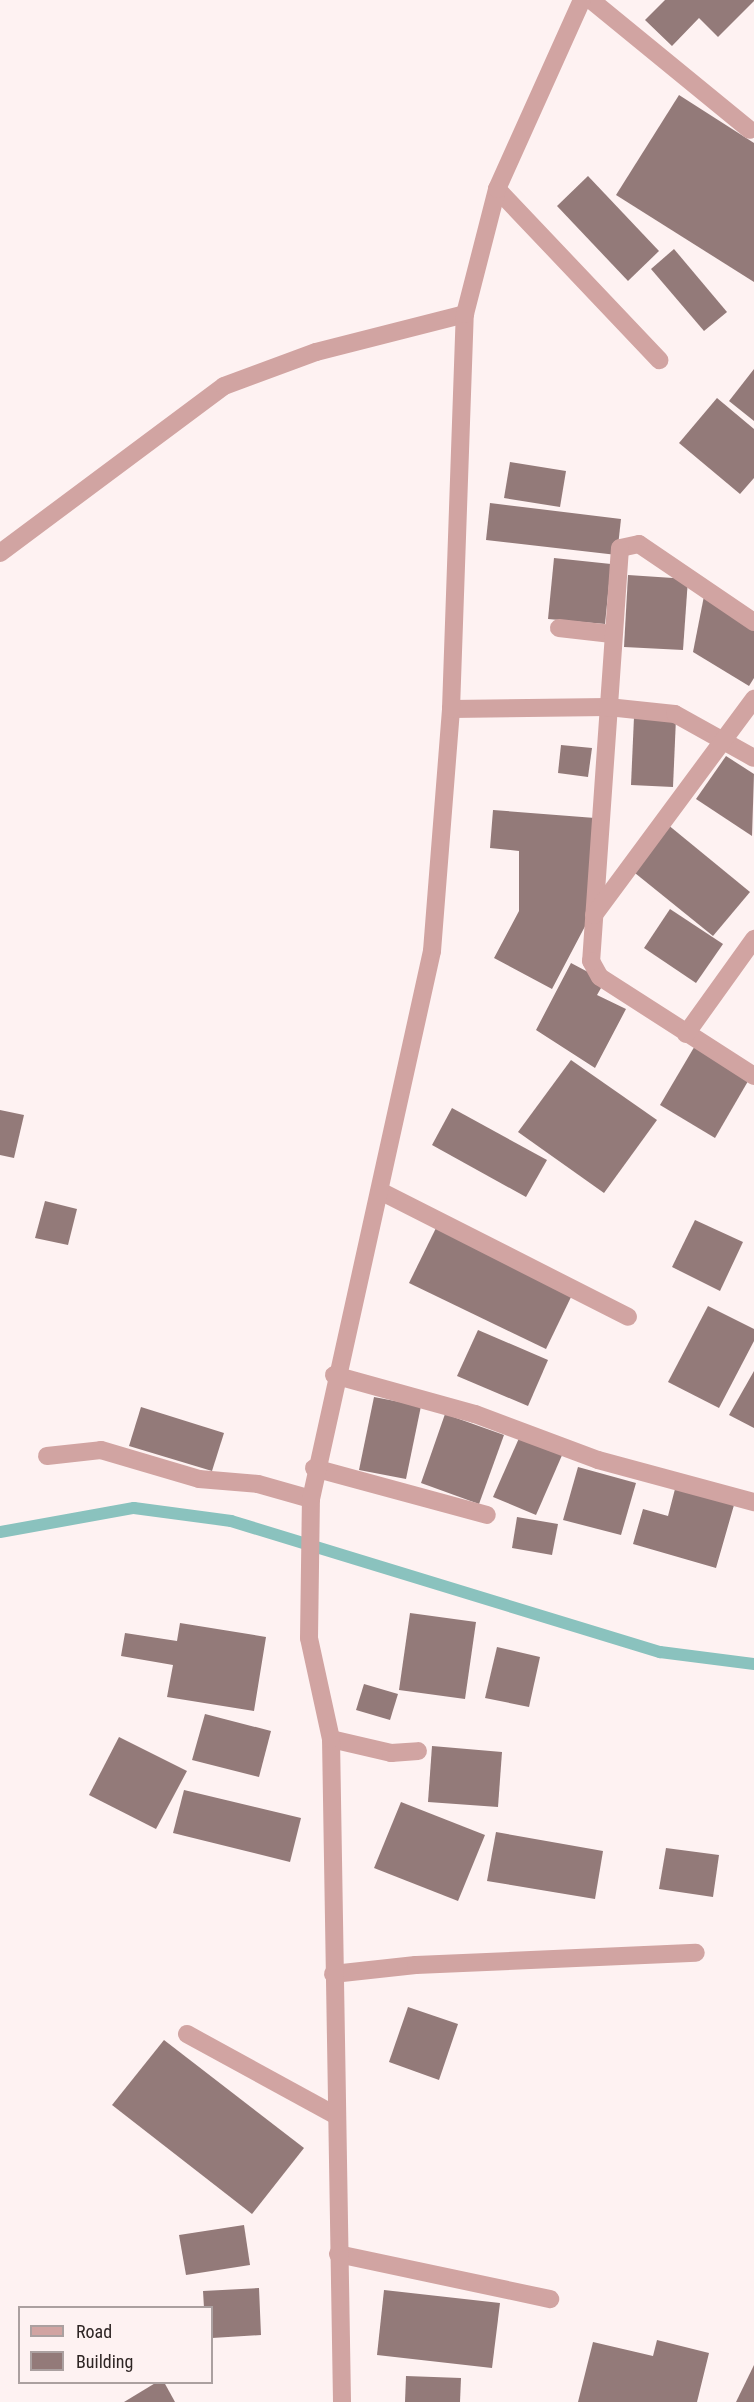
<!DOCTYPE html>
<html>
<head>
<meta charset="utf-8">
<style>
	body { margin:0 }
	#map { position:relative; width:754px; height:2402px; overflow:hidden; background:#fef2f2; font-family:"Roboto Condensed",sans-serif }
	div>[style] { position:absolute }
	.stream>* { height:12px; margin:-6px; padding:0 6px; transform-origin:6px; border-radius:6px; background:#8ac2be }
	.building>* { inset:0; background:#937a79 }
	.service>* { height:18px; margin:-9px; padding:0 9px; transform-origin:9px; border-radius:9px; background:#d1a4a2 }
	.minor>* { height:18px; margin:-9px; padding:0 9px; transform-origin:9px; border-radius:9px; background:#d1a4a2 }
	.tertiary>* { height:18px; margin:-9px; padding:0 9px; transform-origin:9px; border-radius:9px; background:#d1a4a2 }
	span { translate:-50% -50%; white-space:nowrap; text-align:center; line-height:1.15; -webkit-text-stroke:6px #fef2f2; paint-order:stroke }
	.legend { position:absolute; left:18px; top:2306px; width:195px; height:78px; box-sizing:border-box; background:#fef2f2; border:2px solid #aba0a0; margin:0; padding:8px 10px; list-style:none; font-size:18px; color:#2e2524 }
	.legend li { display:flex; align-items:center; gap:12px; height:30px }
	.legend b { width:30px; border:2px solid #aba0a0 }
</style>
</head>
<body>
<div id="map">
	<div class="stream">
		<i style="left:0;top:1532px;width:136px;rotate:-10.2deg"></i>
		<i style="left:134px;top:1508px;width:98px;rotate:7.6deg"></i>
		<i style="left:231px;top:1521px;width:449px;rotate:17deg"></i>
		<i style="left:660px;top:1652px;width:95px;rotate:7.3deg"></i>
	</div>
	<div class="building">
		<i style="clip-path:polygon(665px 0,754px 0,754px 1px,718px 37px,699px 18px,672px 46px,645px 20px)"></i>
		<i style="clip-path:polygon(679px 95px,754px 143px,754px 282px,616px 195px)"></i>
		<i style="clip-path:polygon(588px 176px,659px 251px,628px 281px,557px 206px)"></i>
		<i style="clip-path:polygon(674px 249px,727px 312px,704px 331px,651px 269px)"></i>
		<i style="clip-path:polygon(754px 369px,754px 421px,729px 401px)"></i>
		<i style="clip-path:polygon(717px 398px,754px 429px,754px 478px,740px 494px,679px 443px)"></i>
		<i style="clip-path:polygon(510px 462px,566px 471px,560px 507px,504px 498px)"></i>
		<i style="clip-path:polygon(490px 503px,621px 519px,617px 555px,486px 540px)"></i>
		<i style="clip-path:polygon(554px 558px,611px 564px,605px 624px,548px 619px)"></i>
		<i style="clip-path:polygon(628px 575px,688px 579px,683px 650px,624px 647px)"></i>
		<i style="clip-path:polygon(704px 596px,754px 628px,754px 678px,749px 686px,693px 652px)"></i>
		<i style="clip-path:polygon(634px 717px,676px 718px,673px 787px,631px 785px)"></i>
		<i style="clip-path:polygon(561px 745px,592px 748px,588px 777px,558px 773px)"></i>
		<i style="clip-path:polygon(726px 756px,754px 774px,752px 836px,696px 799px)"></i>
		<i style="clip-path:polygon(493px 810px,595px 818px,592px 913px,552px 989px,494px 958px,519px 911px,519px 851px,490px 848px)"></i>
		<i style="clip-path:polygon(667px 824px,750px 892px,713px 936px,630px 869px)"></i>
		<i style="clip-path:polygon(670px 909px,723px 944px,696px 983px,644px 948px)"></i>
		<i style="clip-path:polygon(571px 963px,605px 981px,597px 995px,626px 1009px,595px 1068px,536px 1030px)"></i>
		<i style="clip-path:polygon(696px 1044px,751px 1076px,715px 1138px,660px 1105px)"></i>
		<i style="clip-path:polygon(571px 1060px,657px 1120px,604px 1193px,518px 1132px)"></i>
		<i style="clip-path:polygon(452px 1108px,547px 1160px,526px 1197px,432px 1145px)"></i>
		<i style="clip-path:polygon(0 1110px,24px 1115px,14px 1158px,0 1155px)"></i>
		<i style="clip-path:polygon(45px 1201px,77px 1209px,68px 1245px,35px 1238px)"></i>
		<i style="clip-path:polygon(695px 1220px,743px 1242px,720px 1291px,672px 1267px)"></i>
		<i style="clip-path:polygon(436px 1228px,572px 1295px,546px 1349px,409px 1283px)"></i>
		<i style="clip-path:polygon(708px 1306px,754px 1329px,754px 1341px,719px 1408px,668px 1382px)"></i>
		<i style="clip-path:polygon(478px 1330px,548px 1360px,528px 1406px,457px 1376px)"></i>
		<i style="clip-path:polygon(754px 1371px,754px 1428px,729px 1415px)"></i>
		<i style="clip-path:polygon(374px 1397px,421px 1406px,406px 1479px,359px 1470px)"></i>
		<i style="clip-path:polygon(141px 1407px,224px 1433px,212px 1471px,129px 1446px)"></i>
		<i style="clip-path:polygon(445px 1414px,504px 1435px,479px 1504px,421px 1483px)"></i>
		<i style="clip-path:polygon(520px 1436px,563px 1453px,536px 1515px,493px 1497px)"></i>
		<i style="clip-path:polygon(578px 1467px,636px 1483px,621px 1535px,563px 1520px)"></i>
		<i style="clip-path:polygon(675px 1489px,734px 1505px,716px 1568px,633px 1544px,643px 1509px,668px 1516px)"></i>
		<i style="clip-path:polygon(517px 1517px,558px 1524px,552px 1555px,512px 1548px)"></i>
		<i style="clip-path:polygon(410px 1613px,476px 1622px,465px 1699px,399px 1690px)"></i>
		<i style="clip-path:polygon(180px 1623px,266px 1637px,254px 1711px,167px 1697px,173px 1665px,121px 1656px,125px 1633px,177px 1641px)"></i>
		<i style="clip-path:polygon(497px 1647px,540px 1657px,529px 1707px,485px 1698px)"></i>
		<i style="clip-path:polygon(364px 1684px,398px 1694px,390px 1720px,356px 1710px)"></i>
		<i style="clip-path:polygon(205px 1714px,271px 1731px,259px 1777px,192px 1760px)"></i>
		<i style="clip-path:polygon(119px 1737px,187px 1771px,156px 1829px,89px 1795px)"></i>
		<i style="clip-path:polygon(432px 1746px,502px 1752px,498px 1807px,428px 1802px)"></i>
		<i style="clip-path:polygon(184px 1790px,301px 1818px,290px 1862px,173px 1833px)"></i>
		<i style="clip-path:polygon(401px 1802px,485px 1835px,458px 1901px,374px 1868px)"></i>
		<i style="clip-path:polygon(496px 1832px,603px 1851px,595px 1899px,487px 1881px)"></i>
		<i style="clip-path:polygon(666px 1848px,719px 1855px,713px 1897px,659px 1889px)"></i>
		<i style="clip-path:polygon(408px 2007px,458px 2024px,439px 2080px,389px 2062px)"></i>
		<i style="clip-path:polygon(164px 2040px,304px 2148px,252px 2214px,112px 2105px)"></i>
		<i style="clip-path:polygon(244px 2225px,250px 2265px,186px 2275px,179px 2235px)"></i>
		<i style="clip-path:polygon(259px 2288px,261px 2335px,212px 2338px,212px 2308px,204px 2308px,203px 2291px)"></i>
		<i style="clip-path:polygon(384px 2290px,500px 2303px,492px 2368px,377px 2355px)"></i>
		<i style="clip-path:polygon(657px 2340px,709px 2353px,697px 2402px,578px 2402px,593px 2342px,653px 2356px)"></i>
		<i style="clip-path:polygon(754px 2365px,754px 2402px,736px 2402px)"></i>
		<i style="clip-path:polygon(406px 2376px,461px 2378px,460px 2402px,405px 2402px)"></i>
		<i style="clip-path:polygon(157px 2382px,164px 2382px,175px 2402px,124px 2402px)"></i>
	</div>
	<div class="service">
		<i style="left:591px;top:0;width:205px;rotate:39.3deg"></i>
		<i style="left:497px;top:189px;width:236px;rotate:46.5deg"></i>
		<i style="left:0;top:553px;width:279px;rotate:-36.7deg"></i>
		<i style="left:224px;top:386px;width:98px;rotate:-20.3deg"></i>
		<i style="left:316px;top:352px;width:154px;rotate:-14.3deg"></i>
		<i style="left:559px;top:628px;width:53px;rotate:6.5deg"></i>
		<i style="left:47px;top:1456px;width:54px;rotate:-6.3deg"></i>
		<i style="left:101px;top:1450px;width:102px;rotate:16.5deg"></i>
		<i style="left:199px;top:1479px;width:59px;rotate:4.8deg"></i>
		<i style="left:258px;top:1484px;width:55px;rotate:15.8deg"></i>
		<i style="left:314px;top:1468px;width:179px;rotate:15.2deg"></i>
		<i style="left:331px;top:1739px;width:62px;rotate:13.1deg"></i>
		<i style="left:391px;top:1753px;width:27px;rotate:-4deg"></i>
		<i style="left:187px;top:2034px;width:169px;rotate:28.7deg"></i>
		<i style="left:338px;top:2254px;width:217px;rotate:12deg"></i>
	</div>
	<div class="minor">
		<i style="left:754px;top:622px;width:139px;rotate:-145.9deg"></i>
		<i style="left:639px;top:544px;width:19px;rotate:168deg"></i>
		<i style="left:620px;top:548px;width:414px;rotate:94deg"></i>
		<i style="left:591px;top:961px;width:18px;rotate:61deg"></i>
		<i style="left:600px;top:977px;width:183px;rotate:32.7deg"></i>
		<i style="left:451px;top:709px;width:157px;rotate:-0.7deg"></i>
		<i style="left:608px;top:707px;width:67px;rotate:6deg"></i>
		<i style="left:675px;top:714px;width:90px;rotate:29.1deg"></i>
		<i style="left:594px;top:915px;width:269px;rotate:-53.5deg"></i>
		<i style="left:686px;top:1034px;width:117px;rotate:-54.4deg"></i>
		<i style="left:380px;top:1191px;width:278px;rotate:26.9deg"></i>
		<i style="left:334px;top:1375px;width:146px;rotate:15.5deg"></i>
		<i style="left:475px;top:1414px;width:131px;rotate:20.5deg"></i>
		<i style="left:598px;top:1460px;width:162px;rotate:15.1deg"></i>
		<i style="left:333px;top:1974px;width:83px;rotate:-6.2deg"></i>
		<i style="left:416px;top:1965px;width:280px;rotate:-2.5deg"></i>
	</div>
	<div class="tertiary">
		<i style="left:342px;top:2402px;width:663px;rotate:-90.95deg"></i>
		<i style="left:331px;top:1739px;width:103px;rotate:-102.3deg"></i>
		<i style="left:309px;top:1638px;width:139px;rotate:-89.2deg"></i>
		<i style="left:311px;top:1499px;width:561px;rotate:-77.55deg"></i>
		<i style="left:432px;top:951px;width:243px;rotate:-85.5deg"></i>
		<i style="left:451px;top:709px;width:395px;rotate:-88deg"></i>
		<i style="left:465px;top:314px;width:129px;rotate:-75.6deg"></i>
		<i style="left:497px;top:189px;width:207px;rotate:-65.8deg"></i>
	</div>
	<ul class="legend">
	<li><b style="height:8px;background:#d1a4a2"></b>Road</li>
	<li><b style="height:16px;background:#937a79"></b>Building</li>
	</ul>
</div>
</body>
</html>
